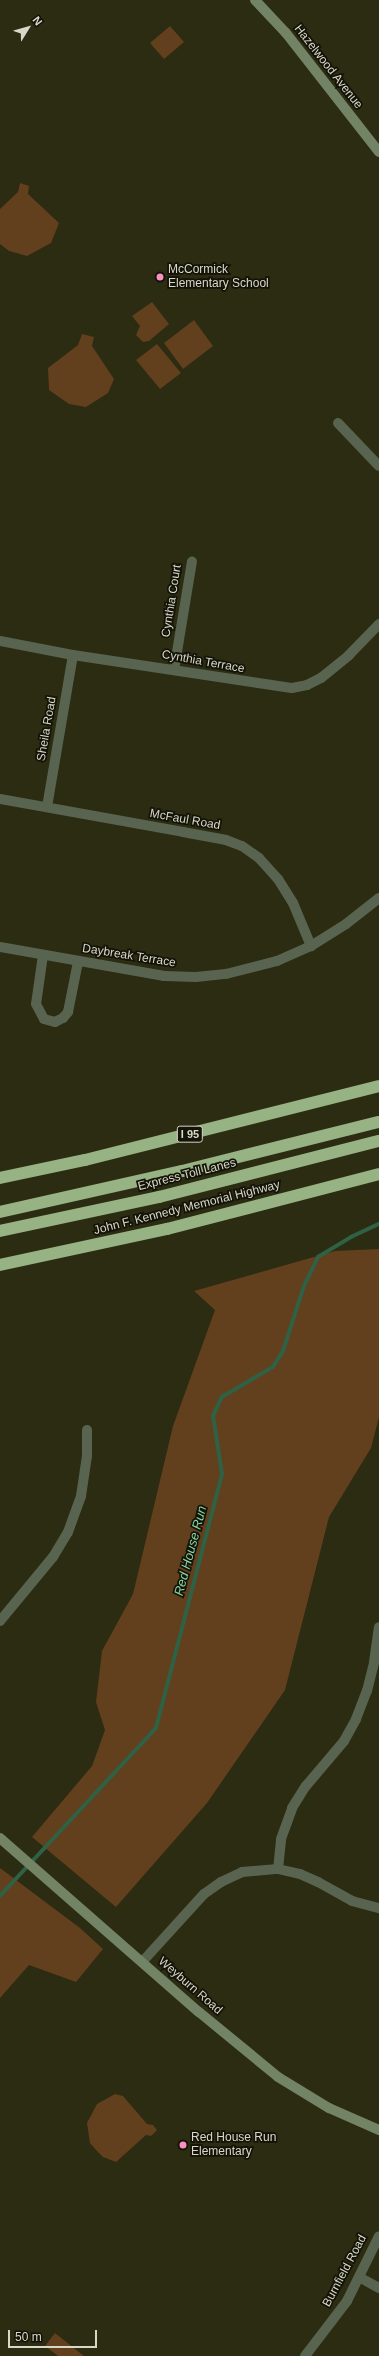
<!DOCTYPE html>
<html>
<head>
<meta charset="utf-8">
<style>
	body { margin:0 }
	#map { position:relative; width:379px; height:2356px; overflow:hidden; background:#2b2c12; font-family:Arial,sans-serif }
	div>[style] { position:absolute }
	.green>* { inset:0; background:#623f1d }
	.stream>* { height:3.5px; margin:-1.75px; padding:0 1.75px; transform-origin:1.75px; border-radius:1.75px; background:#2f6144 }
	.street>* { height:10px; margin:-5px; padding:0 5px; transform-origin:5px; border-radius:5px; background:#586450 }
	.secondary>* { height:10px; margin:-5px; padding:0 5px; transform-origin:5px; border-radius:5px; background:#728465 }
	.highway>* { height:12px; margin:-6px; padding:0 6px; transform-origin:6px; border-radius:6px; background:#97b383 }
	.dots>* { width:11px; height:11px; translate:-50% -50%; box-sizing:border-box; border:2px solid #131308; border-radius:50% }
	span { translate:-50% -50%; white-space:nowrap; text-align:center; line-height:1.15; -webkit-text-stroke:3.5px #131308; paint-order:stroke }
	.shield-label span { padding:1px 3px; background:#131308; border:1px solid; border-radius:3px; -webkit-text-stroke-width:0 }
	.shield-label { font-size:11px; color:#d8d8c9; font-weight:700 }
	.street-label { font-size:12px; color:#d8d8c9 }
	.poi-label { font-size:12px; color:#d8d8c9 }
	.left { translate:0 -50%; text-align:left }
	.water-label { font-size:13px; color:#87d5a5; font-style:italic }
	.north { position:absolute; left:8px; top:8px; width:40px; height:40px; -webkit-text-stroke:3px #131308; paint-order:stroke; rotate:53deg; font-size:11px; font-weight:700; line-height:16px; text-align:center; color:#d8d8c9 }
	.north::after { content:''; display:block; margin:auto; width:14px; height:18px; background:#d8d8c9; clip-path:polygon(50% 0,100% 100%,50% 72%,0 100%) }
	.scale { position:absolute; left:8px; top:2330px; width:89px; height:18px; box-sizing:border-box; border:2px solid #d8d8c9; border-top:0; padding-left:5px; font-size:12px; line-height:14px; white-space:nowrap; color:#d8d8c9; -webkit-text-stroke:3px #131308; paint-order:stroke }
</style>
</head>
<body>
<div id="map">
	<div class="green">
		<i style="clip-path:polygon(170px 26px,184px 42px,164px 59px,150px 43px)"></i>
		<i style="clip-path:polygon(20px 183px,29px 186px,28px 194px,59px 223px,51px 243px,27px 256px,9px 251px,0 244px,0 209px,18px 192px)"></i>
		<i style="clip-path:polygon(152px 302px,169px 324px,149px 341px,143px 342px,136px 335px,140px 326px,132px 316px)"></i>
		<i style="clip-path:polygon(194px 320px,213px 346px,183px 369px,164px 343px)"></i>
		<i style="clip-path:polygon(82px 334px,94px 337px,92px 346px,114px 379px,108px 393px,86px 407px,69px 404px,49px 390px,48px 368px,78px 345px)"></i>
		<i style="clip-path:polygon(157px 344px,181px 373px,160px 389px,136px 360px)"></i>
		<i style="clip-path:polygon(379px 1249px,379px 1417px,371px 1448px,329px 1517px,285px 1690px,207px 1803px,116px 1907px,32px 1837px,92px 1766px,105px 1730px,96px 1702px,102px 1651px,133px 1594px,173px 1426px,215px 1310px,194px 1291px,335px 1251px)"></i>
		<i style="clip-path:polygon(0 1868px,80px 1928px,103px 1949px,76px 1982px,29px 1965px,0 1998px)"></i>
		<i style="clip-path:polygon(115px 2094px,123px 2096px,147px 2124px,153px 2125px,157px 2130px,151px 2136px,146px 2135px,116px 2162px,103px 2157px,97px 2151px,90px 2143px,87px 2123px,97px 2104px)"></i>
		<i style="clip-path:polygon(55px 2333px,84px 2356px,58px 2356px,45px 2346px)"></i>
	</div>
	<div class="stream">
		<i style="left:0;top:1896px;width:229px;rotate:-47.1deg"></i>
		<i style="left:156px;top:1728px;width:262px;rotate:-75.4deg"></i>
		<i style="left:222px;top:1474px;width:59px;rotate:-98.8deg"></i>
		<i style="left:213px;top:1416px;width:21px;rotate:-65deg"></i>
		<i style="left:222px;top:1397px;width:59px;rotate:-30.5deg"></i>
		<i style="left:273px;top:1367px;width:19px;rotate:-58deg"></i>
		<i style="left:283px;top:1351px;width:68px;rotate:-72.1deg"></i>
		<i style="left:304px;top:1286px;width:32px;rotate:-64deg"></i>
		<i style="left:318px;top:1257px;width:39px;rotate:-31deg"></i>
		<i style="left:351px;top:1237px;width:31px;rotate:-25deg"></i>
	</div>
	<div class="street">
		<i style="left:338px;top:423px;width:59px;rotate:46.4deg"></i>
		<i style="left:0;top:641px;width:74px;rotate:10.9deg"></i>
		<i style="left:73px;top:655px;width:221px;rotate:8.6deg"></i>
		<i style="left:292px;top:688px;width:15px;rotate:-11deg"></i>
		<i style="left:307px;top:685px;width:16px;rotate:-27deg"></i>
		<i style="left:321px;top:678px;width:36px;rotate:-39deg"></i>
		<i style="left:349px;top:655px;width:43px;rotate:-45.9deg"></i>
		<i style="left:174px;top:670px;width:110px;rotate:-80.6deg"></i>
		<i style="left:0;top:799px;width:186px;rotate:10.2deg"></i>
		<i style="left:183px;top:832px;width:44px;rotate:10.5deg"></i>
		<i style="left:226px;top:840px;width:17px;rotate:21deg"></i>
		<i style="left:242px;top:846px;width:21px;rotate:35deg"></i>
		<i style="left:259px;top:858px;width:28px;rotate:48deg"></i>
		<i style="left:278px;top:879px;width:28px;rotate:58deg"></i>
		<i style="left:293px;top:903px;width:47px;rotate:67.3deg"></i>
		<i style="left:47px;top:807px;width:154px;rotate:-80.3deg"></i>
		<i style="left:0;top:947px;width:167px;rotate:10deg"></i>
		<i style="left:164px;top:976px;width:32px;rotate:2deg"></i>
		<i style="left:196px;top:977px;width:30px;rotate:-6deg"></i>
		<i style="left:226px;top:974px;width:53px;rotate:-14.3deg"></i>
		<i style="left:277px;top:961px;width:37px;rotate:-24deg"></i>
		<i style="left:311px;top:946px;width:41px;rotate:-32.2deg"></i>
		<i style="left:346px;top:924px;width:42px;rotate:-38.2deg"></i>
		<i style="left:43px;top:955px;width:49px;rotate:98.1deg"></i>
		<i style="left:36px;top:1004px;width:17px;rotate:62deg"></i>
		<i style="left:44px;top:1019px;width:11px;rotate:15deg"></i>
		<i style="left:55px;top:1022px;width:9px;rotate:-27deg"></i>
		<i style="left:63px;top:1018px;width:8px;rotate:-50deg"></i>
		<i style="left:68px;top:1012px;width:51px;rotate:-78.7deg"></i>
		<i style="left:0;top:1621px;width:83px;rotate:-50.4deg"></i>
		<i style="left:53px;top:1557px;width:29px;rotate:-59deg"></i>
		<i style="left:68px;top:1532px;width:38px;rotate:-70deg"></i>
		<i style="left:81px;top:1496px;width:40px;rotate:-81.5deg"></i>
		<i style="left:87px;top:1456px;width:26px;rotate:-90deg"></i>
		<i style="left:278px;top:1869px;width:30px;rotate:-84deg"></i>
		<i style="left:281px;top:1839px;width:33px;rotate:-70deg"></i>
		<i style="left:292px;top:1808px;width:26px;rotate:-58deg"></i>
		<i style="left:306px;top:1786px;width:59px;rotate:-49.8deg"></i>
		<i style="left:344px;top:1741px;width:25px;rotate:-61deg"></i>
		<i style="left:356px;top:1719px;width:30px;rotate:-69deg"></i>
		<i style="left:367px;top:1691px;width:30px;rotate:-76deg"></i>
		<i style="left:374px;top:1662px;width:35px;rotate:-82deg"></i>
		<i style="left:143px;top:1961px;width:91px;rotate:-47.7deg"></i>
		<i style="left:204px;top:1894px;width:21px;rotate:-35deg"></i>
		<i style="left:221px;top:1882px;width:23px;rotate:-25deg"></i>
		<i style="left:242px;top:1872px;width:36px;rotate:-5deg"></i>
		<i style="left:278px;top:1869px;width:23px;rotate:13deg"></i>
		<i style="left:300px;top:1874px;width:20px;rotate:24deg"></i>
		<i style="left:318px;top:1882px;width:39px;rotate:29deg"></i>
		<i style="left:352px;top:1901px;width:28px;rotate:15deg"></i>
		<i style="left:359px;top:2277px;width:23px;rotate:29deg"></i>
		<i style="left:305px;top:2356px;width:69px;rotate:-52.6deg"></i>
		<i style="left:347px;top:2301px;width:72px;rotate:-63.8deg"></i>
	</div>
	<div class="secondary">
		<i style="left:255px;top:0;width:45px;rotate:46.8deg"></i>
		<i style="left:286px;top:33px;width:151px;rotate:52deg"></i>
		<i style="left:0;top:1838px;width:264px;rotate:41.2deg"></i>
		<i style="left:199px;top:2012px;width:102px;rotate:39.4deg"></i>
		<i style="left:278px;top:2077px;width:60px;rotate:31.3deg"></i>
		<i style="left:329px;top:2108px;width:55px;rotate:23.7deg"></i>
	</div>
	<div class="highway">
		<i style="left:0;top:1178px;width:87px;rotate:-12deg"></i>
		<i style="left:85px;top:1160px;width:303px;rotate:-14.1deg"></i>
		<i style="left:0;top:1212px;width:187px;rotate:-12.7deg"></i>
		<i style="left:182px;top:1171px;width:203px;rotate:-14deg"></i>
		<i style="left:0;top:1231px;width:163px;rotate:-12.1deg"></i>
		<i style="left:159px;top:1197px;width:227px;rotate:-14.3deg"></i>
		<i style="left:0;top:1265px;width:171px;rotate:-12.2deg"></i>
		<i style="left:167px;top:1229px;width:219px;rotate:-14.5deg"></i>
	</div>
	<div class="dots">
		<i style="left:160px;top:277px;background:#fc8fc1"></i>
		<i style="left:183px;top:2145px;background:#fc8fc1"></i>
	</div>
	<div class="shield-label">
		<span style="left:190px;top:1134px">I 95</span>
	</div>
	<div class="street-label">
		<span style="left:328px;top:67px;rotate:52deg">Hazelwood Avenue</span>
		<span style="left:172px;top:601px;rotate:-81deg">Cynthia Court</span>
		<span style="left:203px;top:662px;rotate:10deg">Cynthia Terrace</span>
		<span style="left:47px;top:729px;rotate:-80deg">Sheila Road</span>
		<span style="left:185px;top:820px;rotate:10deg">McFaul Road</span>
		<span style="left:129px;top:956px;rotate:9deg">Daybreak Terrace</span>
		<span style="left:187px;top:1175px;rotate:-14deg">Express Toll Lanes</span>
		<span style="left:187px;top:1208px;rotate:-14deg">John F. Kennedy Memorial Highway</span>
		<span style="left:190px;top:1986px;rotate:41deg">Weyburn Road</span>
		<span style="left:345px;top:2271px;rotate:-62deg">Burnfield Road</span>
	</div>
	<div class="poi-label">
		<span class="left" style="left:168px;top:277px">McCormick<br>Elementary School</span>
		<span class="left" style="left:191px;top:2145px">Red House Run<br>Elementary</span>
	</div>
	<div class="water-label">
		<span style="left:191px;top:1551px;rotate:-75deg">Red House Run</span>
	</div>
	<div class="north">N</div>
	<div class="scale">50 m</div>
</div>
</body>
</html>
